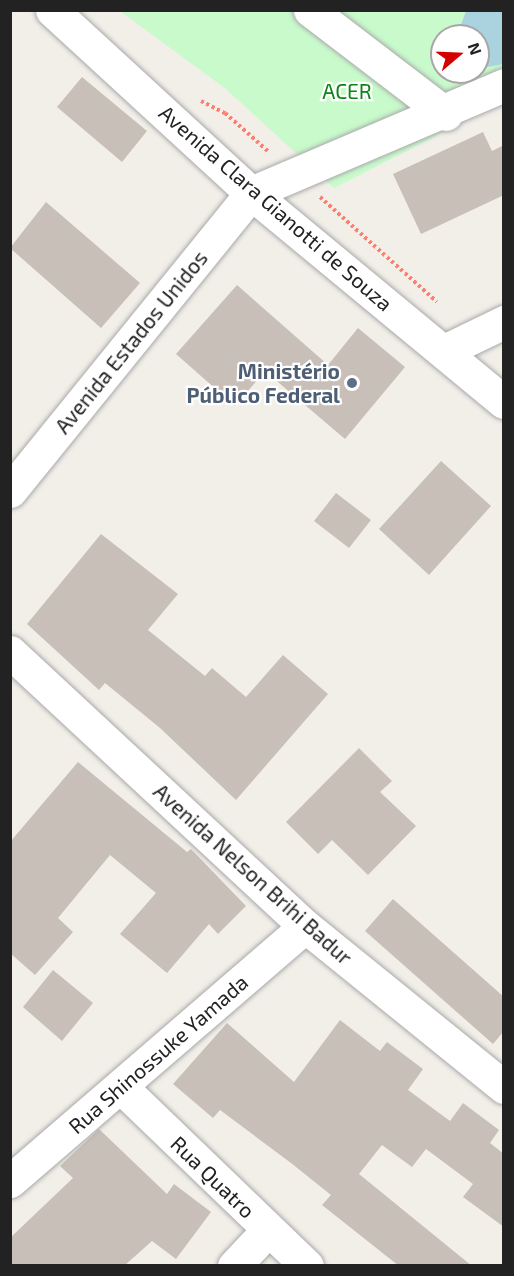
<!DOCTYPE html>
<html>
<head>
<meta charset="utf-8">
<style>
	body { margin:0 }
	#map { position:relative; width:514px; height:1276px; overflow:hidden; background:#f2efe9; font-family:"Exo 2",sans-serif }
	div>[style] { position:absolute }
	.park>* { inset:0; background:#c8facc }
	.water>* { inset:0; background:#aad3df }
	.building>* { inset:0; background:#c7bfb8 }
	.path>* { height:4px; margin-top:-2px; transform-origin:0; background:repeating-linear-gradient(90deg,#fa8072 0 3px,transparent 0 6px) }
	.roads { filter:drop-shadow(0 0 2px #a9a9a9) drop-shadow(0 0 2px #a9a9a9) }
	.minor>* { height:33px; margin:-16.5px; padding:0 16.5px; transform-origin:16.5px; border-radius:16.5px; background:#fff }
	.dots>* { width:16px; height:16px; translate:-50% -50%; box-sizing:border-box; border:3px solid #fff; border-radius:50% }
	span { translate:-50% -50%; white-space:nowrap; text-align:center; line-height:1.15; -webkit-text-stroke:4.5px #fff; paint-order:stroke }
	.park-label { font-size:21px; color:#0c8416 }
	.street-label { font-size:21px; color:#222 }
	.service-label { font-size:21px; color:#4e5e75; font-weight:700 }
	.right { translate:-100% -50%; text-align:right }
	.frame { position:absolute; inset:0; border:12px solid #222; pointer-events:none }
	.north { position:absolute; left:430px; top:24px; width:60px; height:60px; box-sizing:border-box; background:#fff; border:2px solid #a7a7a7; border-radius:50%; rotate:71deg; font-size:16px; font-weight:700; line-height:24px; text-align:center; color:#222 }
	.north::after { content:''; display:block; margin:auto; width:21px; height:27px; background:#d40000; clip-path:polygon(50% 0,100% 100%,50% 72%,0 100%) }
</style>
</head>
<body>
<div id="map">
	<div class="park">
		<i style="clip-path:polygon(evenodd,120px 11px,503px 11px,503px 102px,334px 188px,226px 89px,120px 11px,442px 36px,478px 36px,478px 72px,442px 72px,442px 36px)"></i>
	</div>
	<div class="water">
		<i style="clip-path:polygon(466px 11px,503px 11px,503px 64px,478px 69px,478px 36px,457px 36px)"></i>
	</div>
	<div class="building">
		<i style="clip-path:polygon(82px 77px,147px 131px,122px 162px,57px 107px)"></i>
		<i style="clip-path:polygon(483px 132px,492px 151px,504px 145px,504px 195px,421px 234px,393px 174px)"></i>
		<i style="clip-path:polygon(46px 202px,140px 283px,101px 328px,10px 248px)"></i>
		<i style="clip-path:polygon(237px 285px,328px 365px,358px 328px,405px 367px,345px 439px,265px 371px,235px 406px,176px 354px)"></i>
		<i style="clip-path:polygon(441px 461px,491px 506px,429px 575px,379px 529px)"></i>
		<i style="clip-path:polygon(336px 493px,371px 520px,349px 548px,314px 521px)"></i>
		<i style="clip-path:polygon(101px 534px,178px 594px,148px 630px,205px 676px,212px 668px,246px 697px,283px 655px,328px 694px,236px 800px,160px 728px,105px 683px,99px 690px,27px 624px)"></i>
		<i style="clip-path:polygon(359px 748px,392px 781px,380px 792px,416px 826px,368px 875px,332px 840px,318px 854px,286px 822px)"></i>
		<i style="clip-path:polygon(78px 762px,187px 852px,191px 849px,246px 906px,218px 934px,209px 924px,167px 973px,120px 934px,156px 893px,110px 855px,58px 918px,73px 932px,35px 975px,10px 953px,10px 842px)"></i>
		<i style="clip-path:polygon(393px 899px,504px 997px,504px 1031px,493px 1044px,365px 931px)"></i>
		<i style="clip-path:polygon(53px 970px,93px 1003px,62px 1041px,23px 1007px)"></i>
		<i style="clip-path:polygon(340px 1020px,380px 1051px,387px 1042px,423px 1069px,408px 1090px,450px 1121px,463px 1103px,499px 1130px,490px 1143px,504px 1154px,504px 1227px,463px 1197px,473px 1184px,426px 1149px,412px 1167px,382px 1145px,359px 1174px,472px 1266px,399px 1266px,322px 1205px,331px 1195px,291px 1163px,220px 1110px,213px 1118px,173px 1084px,227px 1023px,294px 1082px)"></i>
		<i style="clip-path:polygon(99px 1129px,167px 1194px,174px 1184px,211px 1212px,176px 1259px,152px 1241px,124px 1266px,10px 1266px,10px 1238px,73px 1178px,60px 1166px)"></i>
	</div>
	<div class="path">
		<i style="left:201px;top:101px;width:27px;rotate:27deg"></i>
		<i style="left:225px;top:113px;width:59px;rotate:41.6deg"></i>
		<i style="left:320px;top:197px;width:157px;rotate:41.9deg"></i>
	</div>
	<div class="roads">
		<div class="minor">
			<i style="left:52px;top:10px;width:270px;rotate:42.6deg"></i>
			<i style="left:251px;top:193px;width:328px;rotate:39.6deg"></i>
			<i style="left:310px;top:10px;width:171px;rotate:37.4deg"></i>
			<i style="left:444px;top:351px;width:67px;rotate:-25.8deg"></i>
			<i style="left:10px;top:491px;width:383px;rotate:-51deg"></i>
			<i style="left:251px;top:193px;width:275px;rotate:-23.1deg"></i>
			<i style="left:10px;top:652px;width:403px;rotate:42.9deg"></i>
			<i style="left:305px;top:926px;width:256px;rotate:39deg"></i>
			<i style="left:121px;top:1087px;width:258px;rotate:43.9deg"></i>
			<i style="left:10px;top:1181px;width:390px;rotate:-40.8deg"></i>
			<i style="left:234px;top:1266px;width:50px;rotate:-46.6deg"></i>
		</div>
	</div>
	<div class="dots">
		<i style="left:352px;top:383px;background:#5c6f8a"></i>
	</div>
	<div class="park-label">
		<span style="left:347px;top:91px">ACER</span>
	</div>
	<div class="street-label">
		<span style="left:276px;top:208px;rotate:41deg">Avenida Clara Gianotti de Souza</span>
		<span style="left:131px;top:342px;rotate:-51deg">Avenida Estados Unidos</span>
		<span style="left:253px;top:874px;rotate:42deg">Avenida Nelson Brihi Badur</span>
		<span style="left:158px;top:1054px;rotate:-41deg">Rua Shinossuke Yamada</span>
		<span style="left:213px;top:1177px;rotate:44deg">Rua Quatro</span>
	</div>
	<div class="service-label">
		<span class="right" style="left:340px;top:383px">Ministério<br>Público Federal</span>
	</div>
	<div class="frame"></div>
	<div class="north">N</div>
</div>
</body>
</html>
